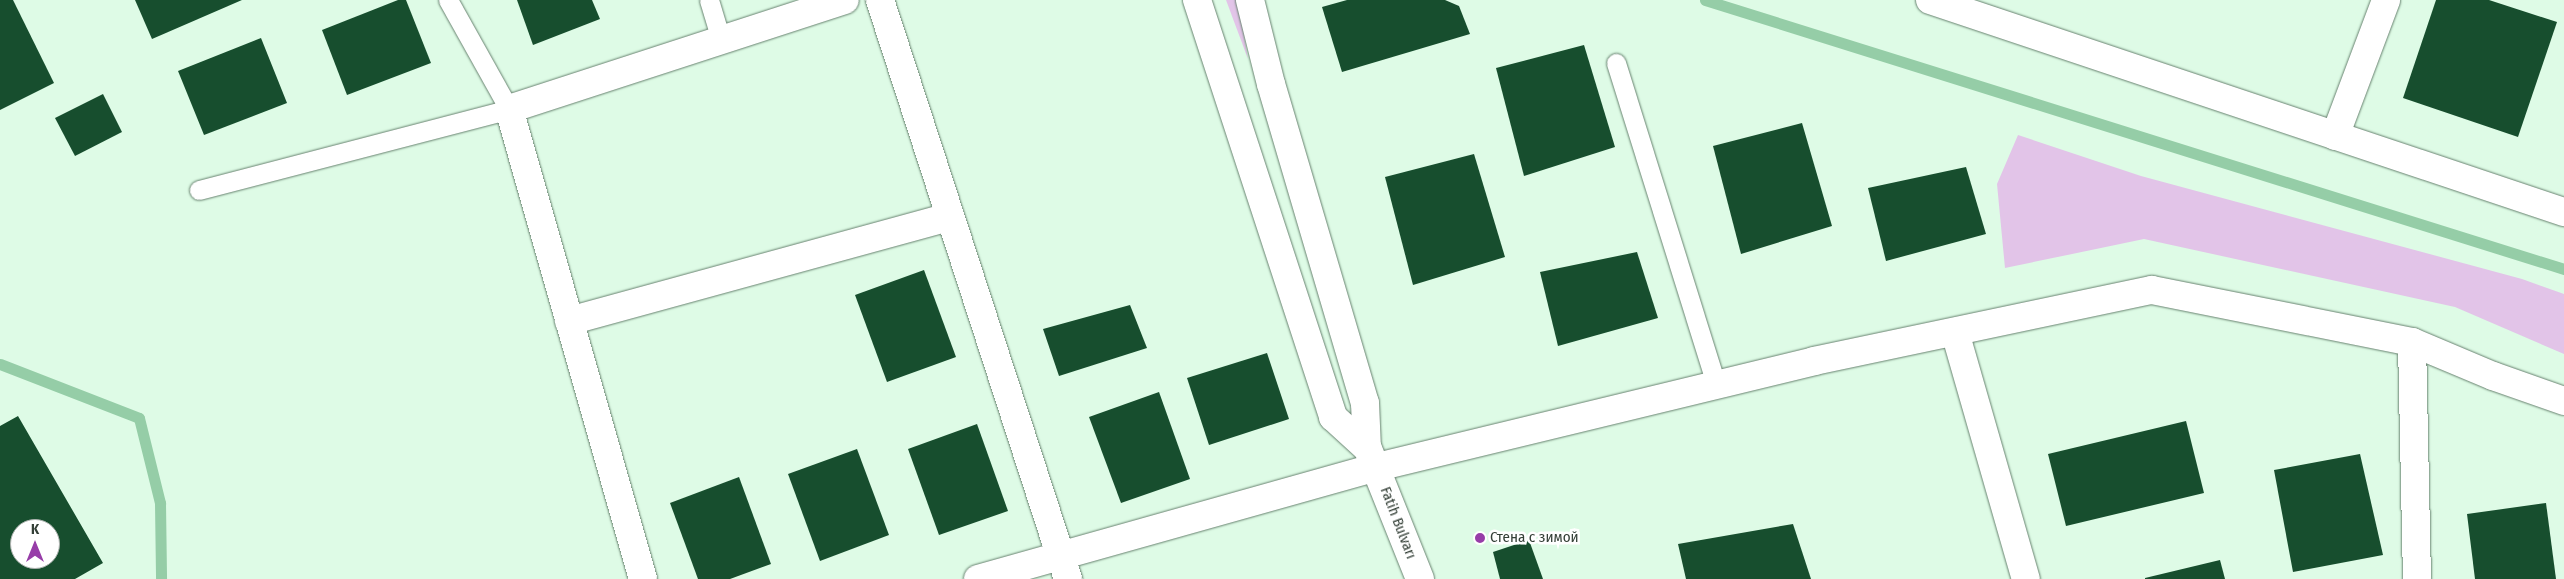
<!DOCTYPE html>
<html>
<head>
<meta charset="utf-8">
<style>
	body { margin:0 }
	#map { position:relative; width:2564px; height:579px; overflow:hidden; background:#defbe6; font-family:"Fira Sans Condensed",sans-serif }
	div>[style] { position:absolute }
	.green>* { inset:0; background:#e2c4e8 }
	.stream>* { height:11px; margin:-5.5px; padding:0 5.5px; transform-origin:5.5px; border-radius:5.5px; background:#95cda7 }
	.building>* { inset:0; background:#174e2e }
	.roads { filter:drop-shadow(0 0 1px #67826f) drop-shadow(0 0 1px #67826f) }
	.service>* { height:19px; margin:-9.5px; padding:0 9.5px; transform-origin:9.5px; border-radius:9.5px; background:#fff }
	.minor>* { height:28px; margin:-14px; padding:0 14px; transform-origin:14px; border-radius:14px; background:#fff }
	.tertiary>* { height:28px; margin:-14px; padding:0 14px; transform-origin:14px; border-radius:14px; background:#fff }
	.dots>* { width:14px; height:14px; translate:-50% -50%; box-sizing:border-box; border:2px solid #fff; border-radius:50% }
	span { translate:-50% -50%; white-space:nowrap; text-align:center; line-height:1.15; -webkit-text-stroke:5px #fff; paint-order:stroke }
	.street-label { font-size:15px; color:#333f36 }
	.poi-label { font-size:15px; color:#333f36 }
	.left { translate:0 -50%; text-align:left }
	.north { position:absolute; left:10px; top:519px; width:50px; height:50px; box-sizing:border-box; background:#fff; border:1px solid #adb2af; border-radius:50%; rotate:0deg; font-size:14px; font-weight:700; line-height:20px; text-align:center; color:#333f36 }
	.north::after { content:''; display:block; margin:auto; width:18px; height:22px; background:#973da8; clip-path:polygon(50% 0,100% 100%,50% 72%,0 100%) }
</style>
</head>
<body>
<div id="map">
	<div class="green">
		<i style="clip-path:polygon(1226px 0,1238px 0,1248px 59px)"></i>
		<i style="clip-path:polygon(2018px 135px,2141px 176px,2522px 279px,2564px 294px,2564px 354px,2455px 307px,2144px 239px,2005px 268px,1997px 184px)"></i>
	</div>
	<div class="stream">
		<i style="left:1705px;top:0;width:900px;rotate:17.39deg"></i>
		<i style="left:0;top:364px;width:149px;rotate:21.2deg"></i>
		<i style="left:139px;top:418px;width:88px;rotate:76.1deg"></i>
		<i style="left:160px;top:503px;width:76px;rotate:89.2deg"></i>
	</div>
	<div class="building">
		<i style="clip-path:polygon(0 0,13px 0,54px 83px,0 110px)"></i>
		<i style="clip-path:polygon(135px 0,242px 0,152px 39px)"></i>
		<i style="clip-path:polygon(398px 0,406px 0,431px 63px,347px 95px,322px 30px)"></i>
		<i style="clip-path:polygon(517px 0,592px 0,600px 19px,533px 45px)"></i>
		<i style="clip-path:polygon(1347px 0,1445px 0,1459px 6px,1470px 34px,1342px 72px,1322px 7px)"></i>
		<i style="clip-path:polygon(2436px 0,2489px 0,2557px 22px,2518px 137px,2403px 98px)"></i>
		<i style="clip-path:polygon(261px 38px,287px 103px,204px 135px,178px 71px)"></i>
		<i style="clip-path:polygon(1584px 45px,1615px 147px,1524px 176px,1496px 68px)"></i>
		<i style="clip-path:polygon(103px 94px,122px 132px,75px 156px,55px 118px)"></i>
		<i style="clip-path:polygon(1802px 123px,1832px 226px,1741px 254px,1713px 146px)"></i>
		<i style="clip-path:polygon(1474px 154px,1505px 257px,1413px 285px,1385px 177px)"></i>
		<i style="clip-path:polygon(1966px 167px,1986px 234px,1886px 261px,1868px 188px)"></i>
		<i style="clip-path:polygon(1637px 252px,1658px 318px,1558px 346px,1540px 272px)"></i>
		<i style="clip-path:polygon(924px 270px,956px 357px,887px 382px,855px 295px)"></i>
		<i style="clip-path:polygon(1130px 305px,1147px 348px,1059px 376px,1043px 329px)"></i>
		<i style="clip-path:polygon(1267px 353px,1289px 419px,1209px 445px,1187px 378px)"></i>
		<i style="clip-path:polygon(1159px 392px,1190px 479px,1121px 503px,1089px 417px)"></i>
		<i style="clip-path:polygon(evenodd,18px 416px,103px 563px,75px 579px,0 579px,0 426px,18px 416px,20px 529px,50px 529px,50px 559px,20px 559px,20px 529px)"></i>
		<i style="clip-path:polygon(2186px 421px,2204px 493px,2066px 526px,2048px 454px)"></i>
		<i style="clip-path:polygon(977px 424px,1008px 511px,939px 535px,908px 449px)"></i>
		<i style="clip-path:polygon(857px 449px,889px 535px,820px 561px,788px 474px)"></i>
		<i style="clip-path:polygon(2360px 454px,2383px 555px,2293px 572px,2274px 470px)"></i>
		<i style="clip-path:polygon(739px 477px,771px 564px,730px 579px,698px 579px,670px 503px)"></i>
		<i style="clip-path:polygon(2546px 503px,2556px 579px,2475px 579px,2467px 514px)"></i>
		<i style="clip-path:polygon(1793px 524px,1811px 579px,1686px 579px,1678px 544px)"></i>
		<i style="clip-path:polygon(1529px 540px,1543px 579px,1500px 579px,1493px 552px)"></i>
		<i style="clip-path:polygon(2220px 560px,2225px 579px,2145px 579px,2145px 578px)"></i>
	</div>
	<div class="roads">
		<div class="service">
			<i style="left:709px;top:0;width:42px;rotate:73.3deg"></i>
			<i style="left:1616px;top:63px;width:337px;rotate:72.7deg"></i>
			<i style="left:199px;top:190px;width:320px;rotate:-14.6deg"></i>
			<i style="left:509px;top:109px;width:125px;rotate:-119.2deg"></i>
		</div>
		<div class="minor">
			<i style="left:880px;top:0;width:609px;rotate:72.01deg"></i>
			<i style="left:1930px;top:0;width:669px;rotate:18.49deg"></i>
			<i style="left:2335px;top:136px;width:145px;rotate:-69.4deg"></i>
			<i style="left:569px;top:321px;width:395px;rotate:-15.3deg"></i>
			<i style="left:1955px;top:332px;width:257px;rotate:74deg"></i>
			<i style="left:2412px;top:342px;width:237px;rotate:88.8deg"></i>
			<i style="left:643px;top:579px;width:489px;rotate:-105.9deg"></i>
			<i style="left:509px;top:109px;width:353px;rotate:-18deg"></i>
			<i style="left:978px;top:579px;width:414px;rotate:-15.7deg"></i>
			<i style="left:1377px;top:467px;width:450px;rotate:-13.6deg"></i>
			<i style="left:1814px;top:361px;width:345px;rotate:-11.9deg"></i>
			<i style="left:2152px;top:290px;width:265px;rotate:11.3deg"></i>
			<i style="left:2412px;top:342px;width:88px;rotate:22.8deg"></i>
			<i style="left:2493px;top:376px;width:75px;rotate:19.4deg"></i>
		</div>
		<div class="tertiary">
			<i style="left:1197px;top:0;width:439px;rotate:71.9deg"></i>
			<i style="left:1333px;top:417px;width:47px;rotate:42.4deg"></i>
			<i style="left:1368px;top:449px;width:140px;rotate:68.2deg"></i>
			<i style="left:1250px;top:0;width:87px;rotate:76deg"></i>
			<i style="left:1271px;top:84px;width:333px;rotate:73.6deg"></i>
			<i style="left:1365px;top:403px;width:45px;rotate:87.5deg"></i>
		</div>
	</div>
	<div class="dots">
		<i style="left:1480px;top:538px;background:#973da8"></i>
	</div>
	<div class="street-label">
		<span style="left:1398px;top:523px;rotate:69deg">Fatih Bulvarı</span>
	</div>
	<div class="poi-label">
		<span class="left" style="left:1490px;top:538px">Стена с зимой</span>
	</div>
	<div class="north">K</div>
</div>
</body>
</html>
